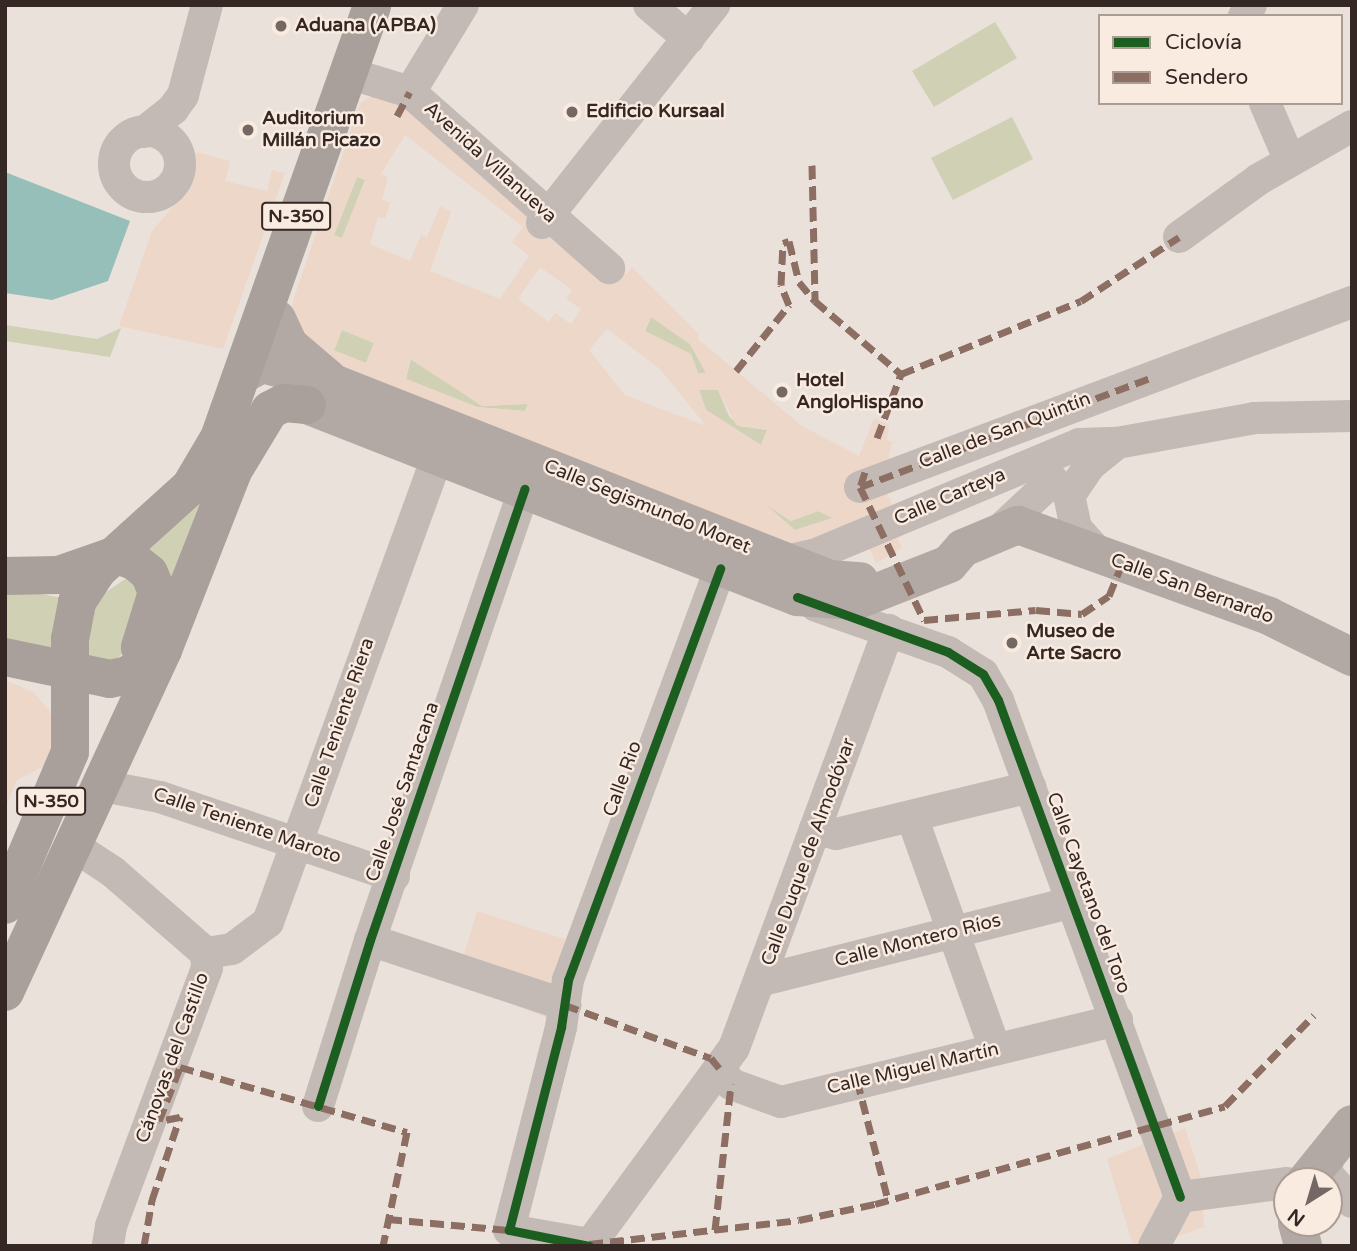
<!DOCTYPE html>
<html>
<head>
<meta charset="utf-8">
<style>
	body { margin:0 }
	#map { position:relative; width:1357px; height:1251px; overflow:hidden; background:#ebe1db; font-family:"Varela Round",sans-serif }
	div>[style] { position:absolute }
	.green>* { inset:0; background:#cfd0b4 }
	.plaza>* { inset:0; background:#ecd7c9 }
	.water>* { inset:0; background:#96bfba }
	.minor>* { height:32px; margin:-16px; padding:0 16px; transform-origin:16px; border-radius:16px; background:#c3bab5 }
	.minor>.ring { margin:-16px; padding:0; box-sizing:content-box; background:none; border:32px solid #c3bab5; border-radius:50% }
	.major>* { height:38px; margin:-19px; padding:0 19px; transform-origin:19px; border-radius:19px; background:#b2a8a4 }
	.highway>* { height:38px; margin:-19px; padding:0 19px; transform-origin:19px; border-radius:19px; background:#a9a09b }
	.quiet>* { height:7px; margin-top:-3.5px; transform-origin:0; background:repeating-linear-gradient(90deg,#8d6e63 0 14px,transparent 0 21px) }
	.cycleway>* { height:9px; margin:-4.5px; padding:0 4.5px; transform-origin:4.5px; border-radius:4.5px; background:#1b5e20 }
	.dots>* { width:19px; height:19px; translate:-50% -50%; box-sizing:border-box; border:4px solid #faebe0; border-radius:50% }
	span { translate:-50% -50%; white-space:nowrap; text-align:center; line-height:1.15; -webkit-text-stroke:5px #faebe0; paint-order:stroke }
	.shield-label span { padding:2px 5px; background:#faebe0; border:2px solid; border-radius:5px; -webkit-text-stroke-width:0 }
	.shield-label { font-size:18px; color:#342724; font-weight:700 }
	.poi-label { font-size:19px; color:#342724; font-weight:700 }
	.left { translate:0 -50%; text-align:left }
	.street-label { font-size:19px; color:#342724 }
	.frame { position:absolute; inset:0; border:7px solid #342724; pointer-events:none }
	.legend { position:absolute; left:1098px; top:14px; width:245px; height:91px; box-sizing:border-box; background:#faebe0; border:2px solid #ab9d95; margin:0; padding:9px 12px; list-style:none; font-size:21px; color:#342724 }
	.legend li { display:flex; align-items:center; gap:14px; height:35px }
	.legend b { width:35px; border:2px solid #ab9d95 }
	.north { position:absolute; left:1273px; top:1167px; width:70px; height:70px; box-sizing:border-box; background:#faebe0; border:2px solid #ab9d95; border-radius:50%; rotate:217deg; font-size:19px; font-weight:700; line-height:28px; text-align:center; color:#342724 }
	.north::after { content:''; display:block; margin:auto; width:24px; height:32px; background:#746864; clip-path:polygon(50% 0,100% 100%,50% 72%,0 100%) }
</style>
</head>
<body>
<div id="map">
	<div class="green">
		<i style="clip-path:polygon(995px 22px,1017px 58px,934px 107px,912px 71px)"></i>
		<i style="clip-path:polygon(1012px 117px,1033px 159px,953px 200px,931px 158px)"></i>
		<i style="clip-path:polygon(357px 177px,365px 180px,342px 238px,334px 235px)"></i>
		<i style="clip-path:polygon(651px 317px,690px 344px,706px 373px,698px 373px,691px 354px,645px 331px)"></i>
		<i style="clip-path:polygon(5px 325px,97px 339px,121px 328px,110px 357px,5px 341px)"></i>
		<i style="clip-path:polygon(342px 330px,374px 343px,366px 363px,334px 351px)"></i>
		<i style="clip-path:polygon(411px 358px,482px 406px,528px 404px,525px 411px,477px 407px,406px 379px)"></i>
		<i style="clip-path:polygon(699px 390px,718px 390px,729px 416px,739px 426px,767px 430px,761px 445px,706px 410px)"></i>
		<i style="clip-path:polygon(206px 492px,172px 586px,144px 549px)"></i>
		<i style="clip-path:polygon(765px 504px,791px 521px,818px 511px,833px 518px,795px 530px)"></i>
		<i style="clip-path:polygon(125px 579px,135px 585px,140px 595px,127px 651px,104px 667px,85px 652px,86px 626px,99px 597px)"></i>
		<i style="clip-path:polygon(5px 588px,63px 598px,51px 653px,5px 647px)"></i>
	</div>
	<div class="plaza">
		<i style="clip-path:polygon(evenodd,377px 93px,403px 106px,612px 280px,618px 282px,632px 267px,699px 334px,698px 339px,802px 426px,859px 456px,874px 418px,889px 425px,887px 440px,892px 442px,883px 485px,899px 519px,893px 528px,902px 548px,876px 563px,866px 540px,801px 549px,321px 361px,292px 313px,293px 301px,360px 103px,377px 93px,405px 135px,523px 227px,512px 242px,529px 256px,500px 299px,430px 271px,451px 212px,440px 206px,427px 237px,421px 235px,410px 261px,370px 244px,378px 217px,385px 219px,390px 203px,382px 200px,388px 177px,381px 174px,405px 135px,377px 93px,357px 177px,365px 180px,342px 238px,334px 235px,357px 177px,377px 93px,540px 267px,572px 290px,566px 299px,581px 309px,571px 324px,555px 313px,549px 322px,518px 299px,540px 267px,377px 93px,651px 317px,690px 344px,706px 373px,698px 373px,691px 354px,645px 331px,651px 317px,377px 93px,607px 329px,660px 369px,706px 426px,625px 395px,589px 350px,607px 329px,377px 93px,342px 330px,374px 343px,366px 363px,334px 350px,342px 330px,377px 93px,410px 359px,482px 406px,528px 404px,525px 411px,477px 407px,406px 379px,410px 359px,377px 93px,699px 390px,718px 390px,736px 425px,767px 430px,761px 445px,706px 410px,699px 390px,377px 93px,765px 504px,791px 521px,818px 511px,832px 518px,795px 530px,765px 504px)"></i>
		<i style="clip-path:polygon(196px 152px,230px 161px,225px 181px,267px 191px,272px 170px,285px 173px,223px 349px,119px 326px,152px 231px,181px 197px)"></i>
		<i style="clip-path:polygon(5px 680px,33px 692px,49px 710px,56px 734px,46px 765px,17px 780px,5px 809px)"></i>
		<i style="clip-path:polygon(477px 911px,574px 942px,550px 1019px,413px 966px,461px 965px)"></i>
		<i style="clip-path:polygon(1185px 1128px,1201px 1177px,1204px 1227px,1152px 1246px,1133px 1246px,1107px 1159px)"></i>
	</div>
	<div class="water">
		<i style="clip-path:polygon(5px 172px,130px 221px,108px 281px,52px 300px,5px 293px)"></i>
	</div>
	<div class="minor">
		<i style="left:649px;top:5px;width:52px;rotate:40.4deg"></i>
		<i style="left:1244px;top:16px;width:13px;rotate:-58deg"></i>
		<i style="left:361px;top:77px;width:51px;rotate:17deg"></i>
		<i style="left:410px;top:92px;width:266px;rotate:41.5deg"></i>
		<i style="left:410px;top:92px;width:102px;rotate:-58.7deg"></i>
		<i style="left:1265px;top:103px;width:63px;rotate:66.7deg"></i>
		<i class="ring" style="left:114px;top:131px;width:34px;height:34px"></i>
		<i style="left:144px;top:132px;width:37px;rotate:-38deg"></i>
		<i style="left:173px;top:109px;width:17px;rotate:-54deg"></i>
		<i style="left:183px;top:95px;width:93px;rotate:-75.1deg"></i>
		<i style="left:542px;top:223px;width:278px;rotate:-51.7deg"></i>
		<i style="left:1179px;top:237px;width:99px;rotate:-35.9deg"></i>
		<i style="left:1259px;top:179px;width:107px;rotate:-29.7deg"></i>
		<i style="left:860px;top:487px;width:526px;rotate:-20.61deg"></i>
		<i style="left:1001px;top:529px;width:71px;rotate:-43.3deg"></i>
		<i style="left:1101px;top:556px;width:38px;rotate:-132deg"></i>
		<i style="left:1076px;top:528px;width:33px;rotate:-102deg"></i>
		<i style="left:1069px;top:496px;width:37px;rotate:-56deg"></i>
		<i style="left:1090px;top:465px;width:35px;rotate:-39deg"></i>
		<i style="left:1117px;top:443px;width:139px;rotate:-10.3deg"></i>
		<i style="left:1254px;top:418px;width:98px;rotate:-1.2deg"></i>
		<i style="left:785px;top:561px;width:30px;rotate:-12deg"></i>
		<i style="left:814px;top:555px;width:287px;rotate:-22.7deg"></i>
		<i style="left:1079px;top:444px;width:38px;rotate:-2deg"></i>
		<i style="left:816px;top:606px;width:140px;rotate:19.2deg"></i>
		<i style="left:948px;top:652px;width:41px;rotate:32.2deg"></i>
		<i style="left:983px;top:674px;width:30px;rotate:60deg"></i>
		<i style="left:998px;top:700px;width:529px;rotate:69.89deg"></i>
		<i style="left:98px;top:785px;width:63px;rotate:11deg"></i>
		<i style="left:160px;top:797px;width:247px;rotate:18.7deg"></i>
		<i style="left:912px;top:817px;width:246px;rotate:70.3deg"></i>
		<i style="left:815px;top:829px;width:22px;rotate:13deg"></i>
		<i style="left:836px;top:834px;width:200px;rotate:-13.6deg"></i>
		<i style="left:72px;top:845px;width:49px;rotate:33.4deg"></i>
		<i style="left:113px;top:872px;width:123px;rotate:41.1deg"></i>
		<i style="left:206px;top:953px;width:15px;rotate:86deg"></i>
		<i style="left:207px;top:968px;width:275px;rotate:110.4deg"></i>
		<i style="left:111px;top:1226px;width:20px;rotate:99deg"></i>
		<i style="left:370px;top:940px;width:206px;rotate:18.4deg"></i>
		<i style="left:206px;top:953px;width:26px;rotate:-9deg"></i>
		<i style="left:232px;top:949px;width:45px;rotate:-36.9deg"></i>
		<i style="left:268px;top:922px;width:496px;rotate:-70deg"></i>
		<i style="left:763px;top:980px;width:320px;rotate:-14.1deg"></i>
		<i style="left:719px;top:1068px;width:20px;rotate:53deg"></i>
		<i style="left:731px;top:1084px;width:53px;rotate:19.8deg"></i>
		<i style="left:781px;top:1102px;width:346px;rotate:-13.7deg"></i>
		<i style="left:318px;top:1106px;width:174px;rotate:-72.6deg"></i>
		<i style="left:370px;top:940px;width:477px;rotate:-71.1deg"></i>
		<i style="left:1329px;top:1150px;width:23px;rotate:97deg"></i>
		<i style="left:1326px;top:1173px;width:39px;rotate:48deg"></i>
		<i style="left:589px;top:1244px;width:81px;rotate:-170.1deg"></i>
		<i style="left:509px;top:1230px;width:210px;rotate:-75.6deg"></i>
		<i style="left:561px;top:1027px;width:48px;rotate:-81.5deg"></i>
		<i style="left:568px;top:980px;width:439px;rotate:-69.7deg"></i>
		<i style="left:589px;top:1246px;width:245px;rotate:-53.8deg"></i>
		<i style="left:734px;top:1048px;width:446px;rotate:-69.7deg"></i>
		<i style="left:1154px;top:1246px;width:55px;rotate:-62deg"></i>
		<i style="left:1180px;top:1197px;width:108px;rotate:-7.5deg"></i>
	</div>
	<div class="major">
		<i style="left:277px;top:319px;width:29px;rotate:65deg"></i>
		<i style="left:289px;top:345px;width:52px;rotate:40.4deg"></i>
		<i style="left:242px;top:375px;width:23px;rotate:-29deg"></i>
		<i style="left:262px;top:364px;width:73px;rotate:15deg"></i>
		<i style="left:333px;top:383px;width:534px;rotate:21.52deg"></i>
		<i style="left:830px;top:579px;width:30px;rotate:4deg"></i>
		<i style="left:307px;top:405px;width:526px;rotate:21.4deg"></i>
		<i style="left:797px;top:597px;width:58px;rotate:3.9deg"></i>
		<i style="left:855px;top:601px;width:101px;rotate:-21.5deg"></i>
		<i style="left:949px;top:564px;width:21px;rotate:-49deg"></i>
		<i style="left:963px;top:548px;width:60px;rotate:-22.7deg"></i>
		<i style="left:1018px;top:525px;width:267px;rotate:19.9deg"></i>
		<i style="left:1269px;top:616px;width:93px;rotate:26.3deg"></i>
		<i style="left:1306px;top:1181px;width:73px;rotate:-51.1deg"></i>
		<i style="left:1297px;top:1223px;width:24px;rotate:75deg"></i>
	</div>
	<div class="highway">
		<i style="left:5px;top:576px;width:54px;rotate:-1.1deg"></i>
		<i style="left:59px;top:575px;width:60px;rotate:-19.3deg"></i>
		<i style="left:116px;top:555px;width:19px;rotate:18deg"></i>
		<i style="left:134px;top:561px;width:19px;rotate:39deg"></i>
		<i style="left:149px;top:573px;width:21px;rotate:67deg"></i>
		<i style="left:157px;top:592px;width:58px;rotate:107.2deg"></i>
		<i style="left:5px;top:657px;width:107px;rotate:11.8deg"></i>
		<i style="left:110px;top:679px;width:18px;rotate:-13deg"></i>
		<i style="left:128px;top:675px;width:43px;rotate:-35.5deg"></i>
		<i style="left:5px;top:905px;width:166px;rotate:-67deg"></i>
		<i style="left:70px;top:752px;width:113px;rotate:-90deg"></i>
		<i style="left:70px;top:639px;width:38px;rotate:-79deg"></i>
		<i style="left:77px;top:602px;width:38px;rotate:-57deg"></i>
		<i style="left:98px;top:570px;width:124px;rotate:-42.1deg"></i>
		<i style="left:190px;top:487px;width:57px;rotate:-59.4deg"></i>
		<i style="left:219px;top:438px;width:459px;rotate:-70.5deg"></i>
		<i style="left:5px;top:992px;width:377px;rotate:-65.2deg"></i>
		<i style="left:163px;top:650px;width:192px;rotate:-68.6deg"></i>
		<i style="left:233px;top:471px;width:71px;rotate:-58.8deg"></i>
		<i style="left:270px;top:410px;width:16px;rotate:-27deg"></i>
		<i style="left:284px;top:403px;width:23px;rotate:5deg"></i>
	</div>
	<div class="quiet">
		<i style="left:397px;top:116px;width:27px;rotate:-62deg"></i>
		<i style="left:812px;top:165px;width:136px;rotate:88.7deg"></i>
		<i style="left:815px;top:301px;width:113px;rotate:40.3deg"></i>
		<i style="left:736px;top:371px;width:85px;rotate:-51.2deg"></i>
		<i style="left:789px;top:305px;width:22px;rotate:-112deg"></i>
		<i style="left:781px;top:285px;width:42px;rotate:-87.3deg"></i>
		<i style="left:783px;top:243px;width:6px;rotate:-18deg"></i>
		<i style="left:789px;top:241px;width:42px;rotate:76.3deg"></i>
		<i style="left:799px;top:282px;width:25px;rotate:50deg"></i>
		<i style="left:877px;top:438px;width:68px;rotate:-69.4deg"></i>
		<i style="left:901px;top:374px;width:194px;rotate:-22.1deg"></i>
		<i style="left:1081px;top:301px;width:117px;rotate:-33.1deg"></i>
		<i style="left:865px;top:472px;width:16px;rotate:108deg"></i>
		<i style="left:860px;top:487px;width:148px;rotate:64.3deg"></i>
		<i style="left:924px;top:620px;width:112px;rotate:-5.1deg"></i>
		<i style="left:1036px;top:610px;width:46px;rotate:5deg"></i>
		<i style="left:1082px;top:614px;width:32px;rotate:-34deg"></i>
		<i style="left:1109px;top:596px;width:35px;rotate:-68deg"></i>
		<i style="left:860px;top:487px;width:310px;rotate:-20.6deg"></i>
		<i style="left:565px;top:1005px;width:155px;rotate:20deg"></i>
		<i style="left:711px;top:1058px;width:13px;rotate:51deg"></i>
		<i style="left:857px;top:1080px;width:124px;rotate:75.5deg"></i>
		<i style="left:388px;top:1219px;width:121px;rotate:5.2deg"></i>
		<i style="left:715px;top:1230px;width:147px;rotate:-83.7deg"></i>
		<i style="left:589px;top:1244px;width:211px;rotate:-6.5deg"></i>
		<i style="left:799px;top:1220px;width:78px;rotate:-11.9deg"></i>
		<i style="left:875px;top:1204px;width:363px;rotate:-15.6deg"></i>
		<i style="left:1225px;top:1106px;width:127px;rotate:-45.6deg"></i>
		<i style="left:144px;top:1246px;width:47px;rotate:-80.1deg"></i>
		<i style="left:152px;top:1200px;width:88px;rotate:-71.4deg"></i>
		<i style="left:180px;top:1117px;width:21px;rotate:169deg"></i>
		<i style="left:159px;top:1121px;width:58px;rotate:-68.7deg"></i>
		<i style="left:180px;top:1067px;width:236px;rotate:16deg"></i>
		<i style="left:407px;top:1132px;width:116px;rotate:101.9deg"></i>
	</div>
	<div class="cycleway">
		<i style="left:797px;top:597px;width:161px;rotate:20deg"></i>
		<i style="left:948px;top:652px;width:41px;rotate:32.2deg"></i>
		<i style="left:983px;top:674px;width:30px;rotate:60deg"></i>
		<i style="left:998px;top:700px;width:529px;rotate:69.89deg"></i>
		<i style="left:318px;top:1106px;width:174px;rotate:-72.6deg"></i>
		<i style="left:370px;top:940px;width:477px;rotate:-71.1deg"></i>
		<i style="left:589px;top:1246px;width:82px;rotate:-168.7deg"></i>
		<i style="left:509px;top:1230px;width:210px;rotate:-75.6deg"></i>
		<i style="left:561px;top:1027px;width:48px;rotate:-81.5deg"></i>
		<i style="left:568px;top:980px;width:439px;rotate:-69.7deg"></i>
	</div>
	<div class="dots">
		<i style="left:281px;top:26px;background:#746864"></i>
		<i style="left:572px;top:112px;background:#746864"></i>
		<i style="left:248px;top:130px;background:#746864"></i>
		<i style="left:782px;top:392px;background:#746864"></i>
		<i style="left:1012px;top:643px;background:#746864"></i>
	</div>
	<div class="shield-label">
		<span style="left:296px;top:216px">N-350</span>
		<span style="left:51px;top:801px">N-350</span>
	</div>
	<div class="poi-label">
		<span class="left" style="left:295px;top:26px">Aduana (APBA)</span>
		<span class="left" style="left:586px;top:112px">Edificio Kursaal</span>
		<span class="left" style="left:262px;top:130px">Auditorium<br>Millán Picazo</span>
		<span class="left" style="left:796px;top:392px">Hotel<br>AngloHispano</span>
		<span class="left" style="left:1026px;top:643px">Museo de<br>Arte Sacro</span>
	</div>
	<div class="street-label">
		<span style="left:490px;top:163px;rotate:42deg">Avenida Villanueva</span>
		<span style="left:1005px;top:431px;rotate:-21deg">Calle de San Quintín</span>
		<span style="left:950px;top:497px;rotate:-23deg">Calle Carteya</span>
		<span style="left:647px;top:507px;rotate:22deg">Calle Segismundo Moret</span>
		<span style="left:1192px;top:589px;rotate:20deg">Calle San Bernardo</span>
		<span style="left:340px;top:723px;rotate:-71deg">Calle Teniente Riera</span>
		<span style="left:623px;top:779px;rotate:-70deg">Calle Rio</span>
		<span style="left:403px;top:792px;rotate:-71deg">Calle José Santacana</span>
		<span style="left:247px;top:826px;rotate:19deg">Calle Teniente Maroto</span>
		<span style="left:809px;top:852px;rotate:-70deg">Calle Duque de Almodóvar</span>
		<span style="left:1088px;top:893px;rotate:70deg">Calle Cayetano del Toro</span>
		<span style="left:918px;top:941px;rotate:-14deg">Calle Montero Ríos</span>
		<span style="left:173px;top:1058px;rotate:-70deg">Cánovas del Castillo</span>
		<span style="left:913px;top:1069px;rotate:-13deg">Calle Miguel Martín</span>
	</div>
	<div class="frame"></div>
	<ul class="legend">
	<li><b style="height:9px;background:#1b5e20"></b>Ciclovía</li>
	<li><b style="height:9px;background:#8d6e63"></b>Sendero</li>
	</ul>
	<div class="north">N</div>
</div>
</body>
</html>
